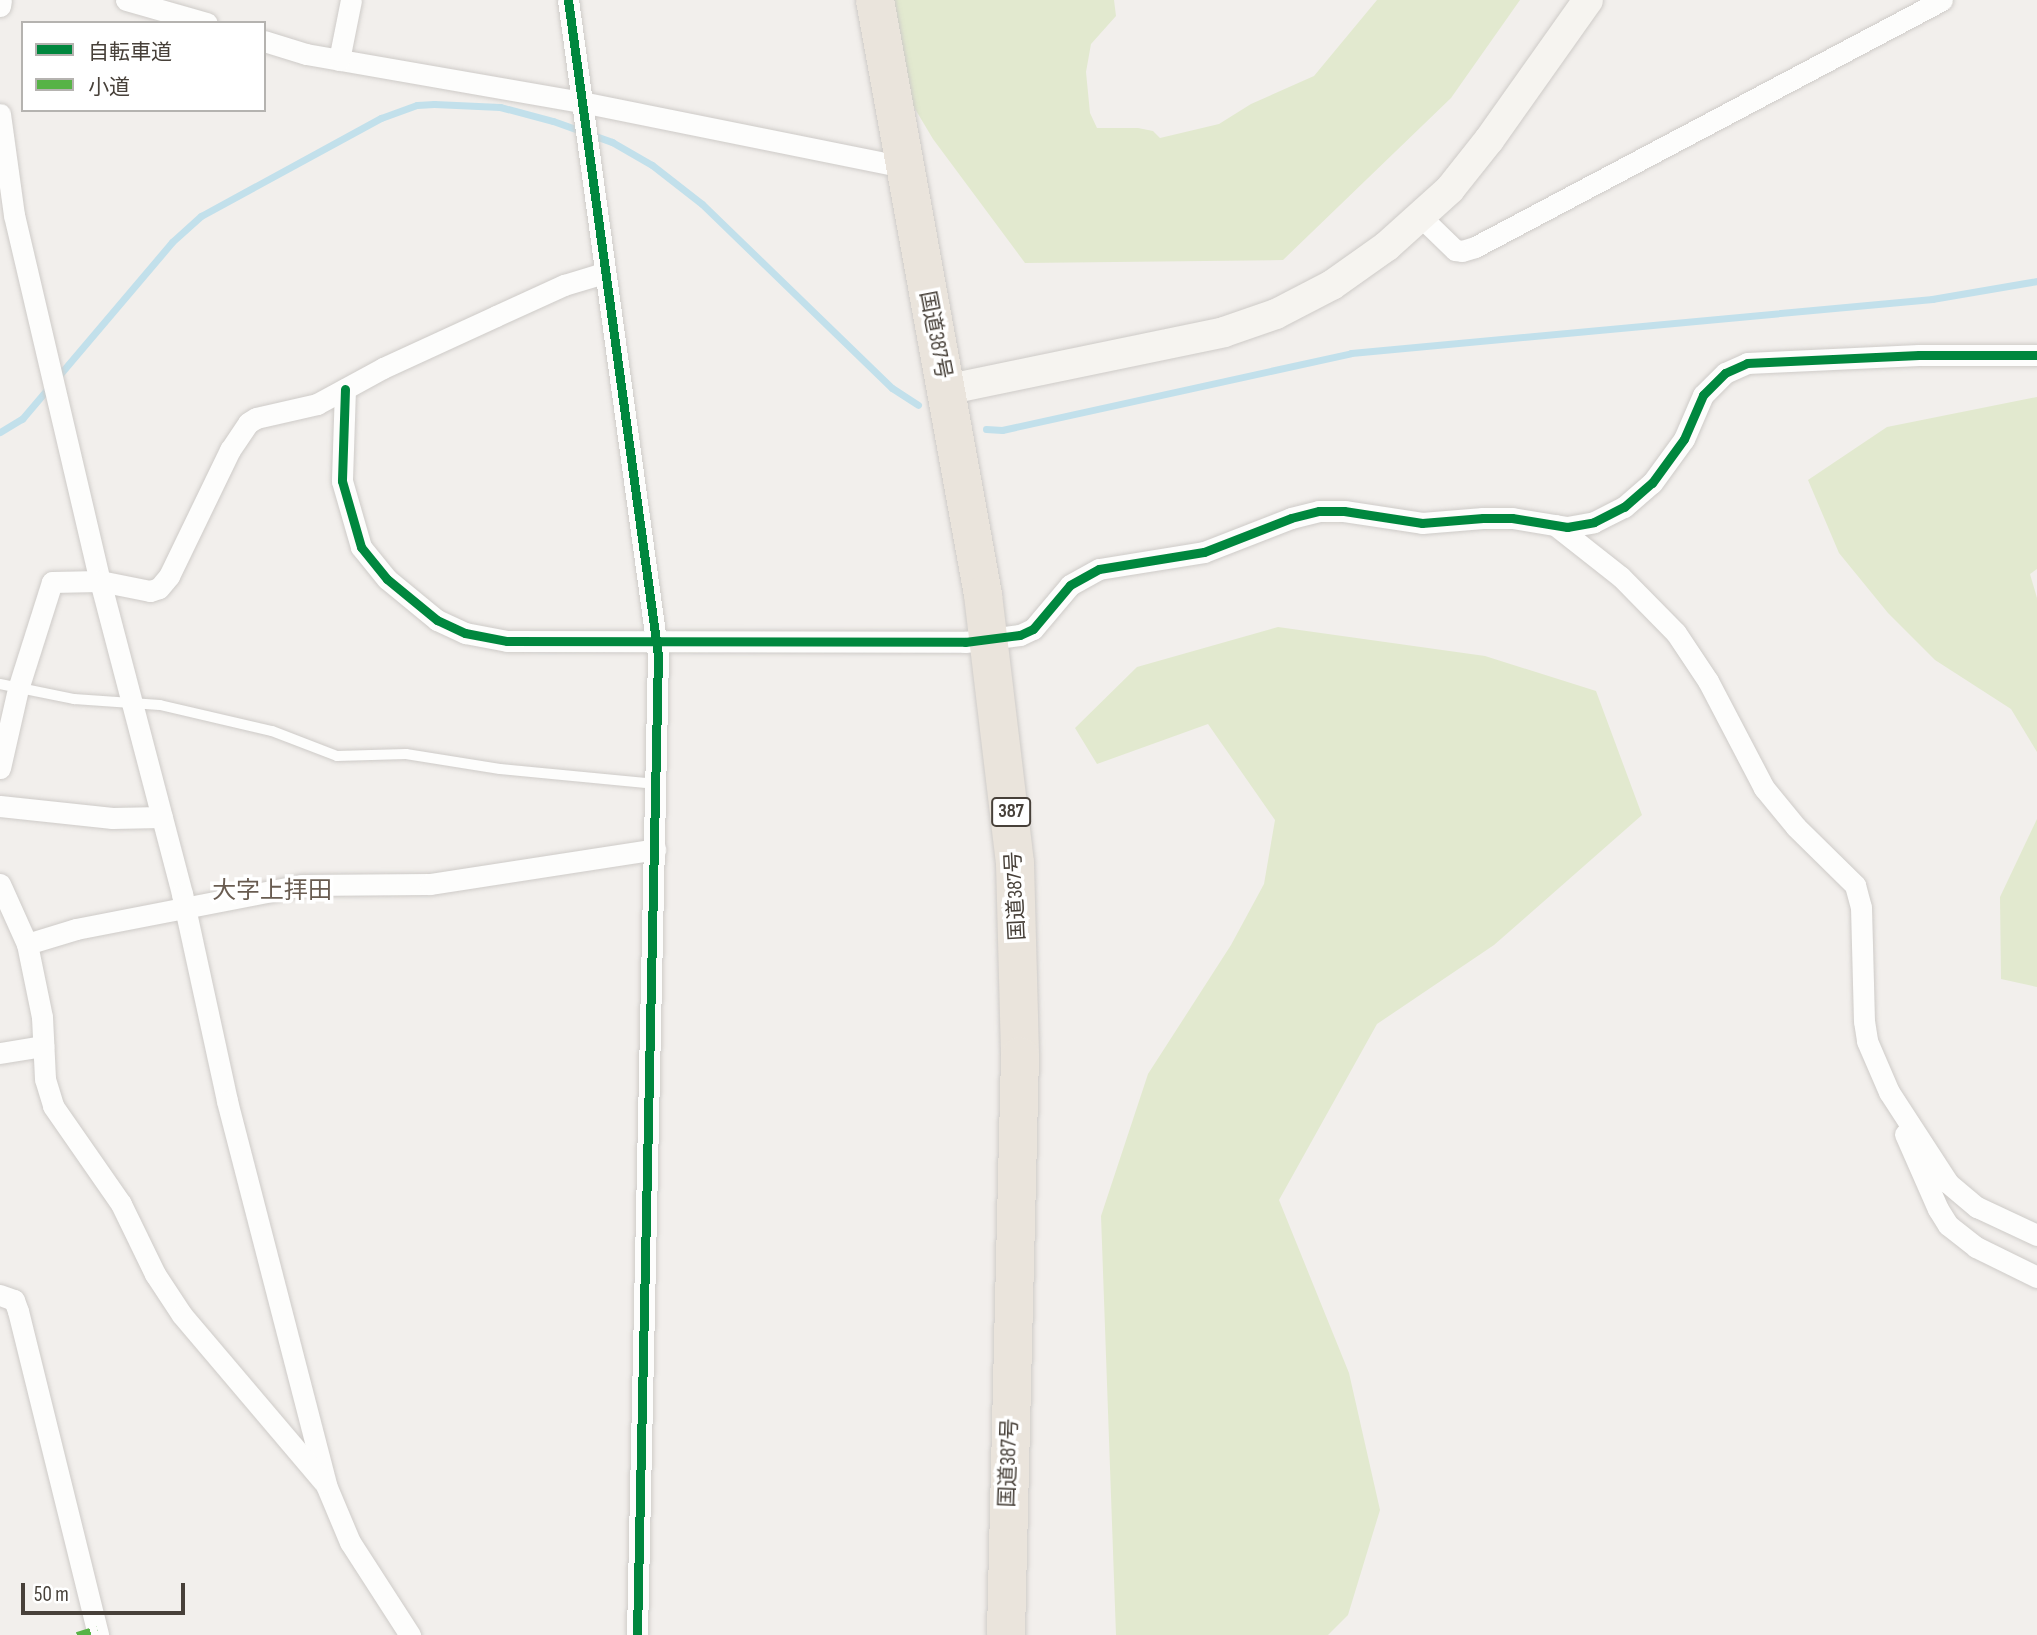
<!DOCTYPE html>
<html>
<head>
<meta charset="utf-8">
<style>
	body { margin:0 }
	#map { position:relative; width:2037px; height:1635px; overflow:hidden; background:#f2efec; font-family:"Sofia Sans Condensed","Noto Sans JP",sans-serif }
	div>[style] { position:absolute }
	.green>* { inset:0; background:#e2e9cf }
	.stream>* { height:7px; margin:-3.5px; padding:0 3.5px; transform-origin:3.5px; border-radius:3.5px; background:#c2e0eb }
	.roads { filter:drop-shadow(0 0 2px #cecbc8) drop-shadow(0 0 2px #cecbc8) }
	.lane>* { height:10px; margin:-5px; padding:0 5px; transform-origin:5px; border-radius:5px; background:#fdfdfc }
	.street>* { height:21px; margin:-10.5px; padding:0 10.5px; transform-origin:10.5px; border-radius:10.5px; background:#fdfdfc }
	.secondary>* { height:30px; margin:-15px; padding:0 15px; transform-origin:15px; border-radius:15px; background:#f6f4f0 }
	.highway>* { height:38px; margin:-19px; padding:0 19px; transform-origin:19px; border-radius:19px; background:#eae4dc }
	.quiet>* { height:7px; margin-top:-3.5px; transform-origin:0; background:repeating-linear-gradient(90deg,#57b346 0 14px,transparent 0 21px) }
	.cycleway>* { height:9px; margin:-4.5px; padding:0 4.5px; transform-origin:4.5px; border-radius:4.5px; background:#00873e }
	span { translate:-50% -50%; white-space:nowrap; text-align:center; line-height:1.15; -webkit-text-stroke:7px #fff; paint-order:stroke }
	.shield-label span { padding:2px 5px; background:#fff; border:2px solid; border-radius:5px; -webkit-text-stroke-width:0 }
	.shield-label { font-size:19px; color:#474039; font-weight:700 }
	.street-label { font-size:21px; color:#474039 }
	.quarter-label { font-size:24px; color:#695c51 }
	.legend { position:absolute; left:21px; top:21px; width:245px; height:91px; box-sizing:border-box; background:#fff; border:2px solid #b5b3b0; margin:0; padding:9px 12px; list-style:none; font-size:21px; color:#474039 }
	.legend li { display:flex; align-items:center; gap:14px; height:35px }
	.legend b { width:35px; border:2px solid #b5b3b0 }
	.scale { position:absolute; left:21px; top:1583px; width:164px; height:32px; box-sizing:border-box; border:4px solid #474039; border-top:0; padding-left:9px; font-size:21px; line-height:24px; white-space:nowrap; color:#474039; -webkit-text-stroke:5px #fff; paint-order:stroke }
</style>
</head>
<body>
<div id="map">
	<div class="green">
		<i style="clip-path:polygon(892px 0,1114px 0,1116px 16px,1091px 44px,1086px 72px,1090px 113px,1097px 128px,1138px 128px,1153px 131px,1160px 138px,1219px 124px,1251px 104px,1314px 76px,1377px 0,1520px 0,1451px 98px,1283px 260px,1025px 263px,933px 139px,896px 77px)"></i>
		<i style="clip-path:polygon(2037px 397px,2037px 569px,2030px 574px,2037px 598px,2037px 752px,2011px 709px,1935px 660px,1888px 613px,1839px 553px,1808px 480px,1887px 427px)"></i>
		<i style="clip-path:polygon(1278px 627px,1485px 656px,1596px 691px,1642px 815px,1494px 945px,1377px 1024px,1279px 1200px,1349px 1373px,1380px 1510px,1348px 1615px,1328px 1635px,1116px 1635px,1101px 1216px,1148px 1074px,1231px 945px,1264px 884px,1275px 820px,1208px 724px,1097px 764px,1075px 728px,1137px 667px)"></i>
		<i style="clip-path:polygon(2037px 819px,2037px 987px,2001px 979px,2000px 897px)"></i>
	</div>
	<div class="stream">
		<i style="left:986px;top:429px;width:16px;rotate:4deg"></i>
		<i style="left:1002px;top:430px;width:357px;rotate:-12.4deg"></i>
		<i style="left:1351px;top:353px;width:584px;rotate:-5.31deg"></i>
		<i style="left:1932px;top:299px;width:107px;rotate:-9.7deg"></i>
		<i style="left:0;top:432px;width:26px;rotate:-31deg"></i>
		<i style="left:22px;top:419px;width:232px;rotate:-49.7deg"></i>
		<i style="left:172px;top:242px;width:39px;rotate:-42deg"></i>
		<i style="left:201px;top:216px;width:205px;rotate:-28.6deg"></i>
		<i style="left:381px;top:118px;width:38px;rotate:-20deg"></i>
		<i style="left:417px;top:105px;width:17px;rotate:-3deg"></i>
		<i style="left:434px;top:104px;width:66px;rotate:2.6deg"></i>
		<i style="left:500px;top:107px;width:55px;rotate:14.8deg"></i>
		<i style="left:553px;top:121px;width:63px;rotate:19.6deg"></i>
		<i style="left:612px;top:142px;width:46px;rotate:29.9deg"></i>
		<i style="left:652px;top:165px;width:63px;rotate:38deg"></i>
		<i style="left:702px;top:204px;width:264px;rotate:44.1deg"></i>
		<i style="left:892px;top:388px;width:31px;rotate:33deg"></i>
	</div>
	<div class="roads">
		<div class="lane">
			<i style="left:0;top:684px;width:76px;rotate:11.5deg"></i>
			<i style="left:74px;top:699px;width:86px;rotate:4deg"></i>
			<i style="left:160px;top:705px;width:115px;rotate:13.1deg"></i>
			<i style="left:272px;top:731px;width:70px;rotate:21deg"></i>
			<i style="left:337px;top:756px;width:69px;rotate:-1.7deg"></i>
			<i style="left:406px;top:754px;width:95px;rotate:9.1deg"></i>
			<i style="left:500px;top:769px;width:157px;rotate:5.5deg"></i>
		</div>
		<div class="street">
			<i style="left:126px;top:0;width:84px;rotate:15.9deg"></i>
			<i style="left:568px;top:0;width:661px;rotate:82.18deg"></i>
			<i style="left:658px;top:655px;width:980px;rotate:91.23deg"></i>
			<i style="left:0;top:6px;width:6px;rotate:-81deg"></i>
			<i style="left:264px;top:41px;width:44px;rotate:17.2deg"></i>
			<i style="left:306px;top:54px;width:280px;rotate:9.9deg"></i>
			<i style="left:582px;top:102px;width:329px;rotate:11.4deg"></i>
			<i style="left:339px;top:60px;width:61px;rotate:-78.7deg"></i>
			<i style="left:0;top:114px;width:102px;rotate:82.1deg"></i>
			<i style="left:14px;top:215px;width:376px;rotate:76.8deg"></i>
			<i style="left:100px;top:581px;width:324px;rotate:75.3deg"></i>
			<i style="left:182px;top:894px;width:212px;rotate:77.7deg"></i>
			<i style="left:227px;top:1101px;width:397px;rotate:75.5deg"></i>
			<i style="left:326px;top:1485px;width:62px;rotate:67.2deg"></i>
			<i style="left:350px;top:1542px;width:111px;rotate:57.2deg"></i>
			<i style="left:1421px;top:217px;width:47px;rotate:44.1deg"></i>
			<i style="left:1455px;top:250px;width:7px;rotate:8deg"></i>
			<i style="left:1462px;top:251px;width:14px;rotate:-17deg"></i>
			<i style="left:1475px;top:247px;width:528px;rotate:-27.87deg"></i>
			<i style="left:345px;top:389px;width:92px;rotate:91.9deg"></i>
			<i style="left:342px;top:481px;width:69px;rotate:73.9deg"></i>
			<i style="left:361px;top:547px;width:41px;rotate:50.9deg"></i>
			<i style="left:387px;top:579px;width:65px;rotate:39.4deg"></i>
			<i style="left:437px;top:620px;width:31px;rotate:25deg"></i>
			<i style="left:465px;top:633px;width:43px;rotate:10.8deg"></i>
			<i style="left:507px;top:641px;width:458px;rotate:0.1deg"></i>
			<i style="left:965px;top:642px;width:55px;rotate:-7.3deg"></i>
			<i style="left:1020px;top:635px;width:14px;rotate:-25deg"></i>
			<i style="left:1033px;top:629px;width:57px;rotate:-49.9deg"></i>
			<i style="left:1070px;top:585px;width:33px;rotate:-29deg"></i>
			<i style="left:1099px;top:569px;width:106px;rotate:-9.2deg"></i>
			<i style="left:1204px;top:552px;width:93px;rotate:-21.3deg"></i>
			<i style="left:1291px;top:518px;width:29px;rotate:-14deg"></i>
			<i style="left:1319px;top:511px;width:25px"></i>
			<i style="left:1344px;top:511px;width:79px;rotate:8.7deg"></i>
			<i style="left:1422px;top:523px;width:61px;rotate:-4.7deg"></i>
			<i style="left:1483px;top:518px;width:29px"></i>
			<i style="left:1512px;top:518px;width:56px;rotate:9.3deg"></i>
			<i style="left:1567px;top:527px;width:27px;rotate:-10deg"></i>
			<i style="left:1594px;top:522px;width:34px;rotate:-27deg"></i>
			<i style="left:1624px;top:507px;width:37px;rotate:-41deg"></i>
			<i style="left:1652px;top:483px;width:54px;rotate:-54deg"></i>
			<i style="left:1684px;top:439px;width:48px;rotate:-66.6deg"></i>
			<i style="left:1703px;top:395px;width:31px;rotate:-45deg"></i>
			<i style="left:1725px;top:373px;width:24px;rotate:-24deg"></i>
			<i style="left:1747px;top:363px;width:172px;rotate:-2.7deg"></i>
			<i style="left:1919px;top:355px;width:118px"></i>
			<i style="left:1555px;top:525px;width:84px;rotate:38.2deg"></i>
			<i style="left:1621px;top:577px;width:78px;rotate:45.5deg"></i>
			<i style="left:1676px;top:633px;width:58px;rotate:56.3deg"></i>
			<i style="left:1708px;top:681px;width:121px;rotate:62.4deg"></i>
			<i style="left:1764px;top:788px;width:50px;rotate:50.6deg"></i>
			<i style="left:1796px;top:827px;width:83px;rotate:44.5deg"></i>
			<i style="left:1855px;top:885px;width:23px;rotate:75deg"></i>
			<i style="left:1861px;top:907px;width:114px;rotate:88.5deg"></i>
			<i style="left:1864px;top:1021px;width:20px;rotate:81deg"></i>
			<i style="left:1867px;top:1041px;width:56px;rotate:66.7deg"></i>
			<i style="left:1889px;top:1092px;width:108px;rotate:57deg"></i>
			<i style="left:1948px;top:1183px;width:38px;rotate:40deg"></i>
			<i style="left:1977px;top:1207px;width:66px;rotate:25deg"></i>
			<i style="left:0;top:768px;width:81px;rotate:-77.2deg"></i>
			<i style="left:18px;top:689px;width:112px;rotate:-72.4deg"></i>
			<i style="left:52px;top:582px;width:48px;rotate:-1.2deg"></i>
			<i style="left:100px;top:581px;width:51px;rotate:11.3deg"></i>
			<i style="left:150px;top:591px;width:9px;rotate:-18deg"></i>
			<i style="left:159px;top:588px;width:16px;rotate:-50deg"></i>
			<i style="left:169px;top:576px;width:140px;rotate:-64.2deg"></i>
			<i style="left:230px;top:450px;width:32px;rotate:-56deg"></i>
			<i style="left:248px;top:423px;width:9px;rotate:-32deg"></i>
			<i style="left:256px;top:418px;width:63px;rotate:-12.9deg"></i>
			<i style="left:317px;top:404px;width:75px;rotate:-28.6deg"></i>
			<i style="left:383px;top:368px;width:124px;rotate:-24.7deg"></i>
			<i style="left:496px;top:316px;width:75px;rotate:-24.5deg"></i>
			<i style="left:564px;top:285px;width:42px;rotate:-16.7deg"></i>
			<i style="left:0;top:806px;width:113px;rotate:6.1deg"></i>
			<i style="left:112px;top:818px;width:50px;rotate:-1.1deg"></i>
			<i style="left:0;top:884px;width:66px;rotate:65.8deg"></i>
			<i style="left:27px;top:944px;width:75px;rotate:78.4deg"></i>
			<i style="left:42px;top:1017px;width:62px;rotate:87.2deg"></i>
			<i style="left:45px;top:1079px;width:28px;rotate:73deg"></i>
			<i style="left:53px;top:1106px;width:119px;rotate:55.2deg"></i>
			<i style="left:121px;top:1204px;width:78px;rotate:64.1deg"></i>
			<i style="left:155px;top:1274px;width:49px;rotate:56.6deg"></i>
			<i style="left:182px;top:1315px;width:218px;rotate:49.7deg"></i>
			<i style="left:27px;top:944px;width:51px;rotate:-17deg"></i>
			<i style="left:76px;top:929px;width:230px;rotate:-11deg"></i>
			<i style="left:302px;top:885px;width:128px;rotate:-0.4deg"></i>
			<i style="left:430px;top:884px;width:228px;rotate:-8.8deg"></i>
			<i style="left:0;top:1053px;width:44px;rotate:-9.2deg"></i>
			<i style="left:1905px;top:1134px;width:82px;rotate:66.3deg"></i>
			<i style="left:1938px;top:1209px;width:19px;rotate:58deg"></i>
			<i style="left:1948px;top:1225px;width:36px;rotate:38deg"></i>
			<i style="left:1976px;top:1247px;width:68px;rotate:26.2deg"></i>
			<i style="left:0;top:1295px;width:15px;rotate:20deg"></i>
			<i style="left:14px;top:1300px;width:12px;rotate:70deg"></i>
			<i style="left:18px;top:1311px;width:334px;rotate:76.1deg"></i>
		</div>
		<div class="secondary">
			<i style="left:945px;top:390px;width:285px;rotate:-11.7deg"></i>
			<i style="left:1224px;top:332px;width:55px;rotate:-19.1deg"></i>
			<i style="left:1276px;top:314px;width:63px;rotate:-27.4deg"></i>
			<i style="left:1332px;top:285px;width:67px;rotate:-35.3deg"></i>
			<i style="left:1387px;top:246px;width:85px;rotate:-42.1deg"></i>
			<i style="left:1450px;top:189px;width:63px;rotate:-51.5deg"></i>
			<i style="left:1489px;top:140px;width:171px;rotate:-54.7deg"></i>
		</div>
		<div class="highway">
			<i style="left:875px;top:0;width:605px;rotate:79.71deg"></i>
			<i style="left:983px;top:595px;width:270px;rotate:83.2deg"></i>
			<i style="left:1015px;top:863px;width:193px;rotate:88.5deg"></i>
			<i style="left:1020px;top:1056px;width:579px;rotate:91.39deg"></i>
		</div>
	</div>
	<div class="quiet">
		<i style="left:77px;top:1635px;width:21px;rotate:-17deg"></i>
	</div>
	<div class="cycleway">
		<i style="left:568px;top:0;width:661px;rotate:82.18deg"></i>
		<i style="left:658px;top:655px;width:980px;rotate:91.23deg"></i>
		<i style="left:345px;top:389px;width:92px;rotate:91.9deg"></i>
		<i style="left:342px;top:481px;width:69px;rotate:73.9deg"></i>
		<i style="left:361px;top:547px;width:41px;rotate:50.9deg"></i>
		<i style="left:387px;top:579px;width:65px;rotate:39.4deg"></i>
		<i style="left:437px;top:620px;width:31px;rotate:25deg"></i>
		<i style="left:465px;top:633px;width:43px;rotate:10.8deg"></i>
		<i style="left:507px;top:641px;width:458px;rotate:0.1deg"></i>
		<i style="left:965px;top:642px;width:55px;rotate:-7.3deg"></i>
		<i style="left:1020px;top:635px;width:14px;rotate:-25deg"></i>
		<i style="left:1033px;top:629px;width:57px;rotate:-49.9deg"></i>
		<i style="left:1070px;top:585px;width:33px;rotate:-29deg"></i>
		<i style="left:1099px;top:569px;width:106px;rotate:-9.2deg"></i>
		<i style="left:1204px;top:552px;width:93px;rotate:-21.3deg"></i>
		<i style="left:1291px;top:518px;width:29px;rotate:-14deg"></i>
		<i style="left:1319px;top:511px;width:25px"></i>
		<i style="left:1344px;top:511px;width:79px;rotate:8.7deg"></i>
		<i style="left:1422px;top:523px;width:61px;rotate:-4.7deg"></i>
		<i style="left:1483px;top:518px;width:29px"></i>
		<i style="left:1512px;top:518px;width:56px;rotate:9.3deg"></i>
		<i style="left:1567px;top:527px;width:27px;rotate:-10deg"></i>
		<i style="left:1594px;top:522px;width:34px;rotate:-27deg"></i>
		<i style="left:1624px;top:507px;width:37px;rotate:-41deg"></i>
		<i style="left:1652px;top:483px;width:54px;rotate:-54deg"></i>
		<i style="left:1684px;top:439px;width:48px;rotate:-66.6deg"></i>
		<i style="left:1703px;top:395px;width:31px;rotate:-45deg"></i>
		<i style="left:1725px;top:373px;width:24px;rotate:-24deg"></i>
		<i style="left:1747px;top:363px;width:172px;rotate:-2.7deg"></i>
		<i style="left:1919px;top:355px;width:118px"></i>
	</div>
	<div class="shield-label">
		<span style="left:1011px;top:812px">387</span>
	</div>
	<div class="street-label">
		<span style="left:935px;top:335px;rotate:79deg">国道387号</span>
		<span style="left:1016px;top:896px;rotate:-93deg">国道387号</span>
		<span style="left:1009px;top:1463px;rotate:-88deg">国道387号</span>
	</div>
	<div class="quarter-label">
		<span style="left:272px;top:891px">大字上拝田</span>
	</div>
	<ul class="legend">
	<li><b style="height:9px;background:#00873e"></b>自転車道</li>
	<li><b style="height:9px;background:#57b346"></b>小道</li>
	</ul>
	<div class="scale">50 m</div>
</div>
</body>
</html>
